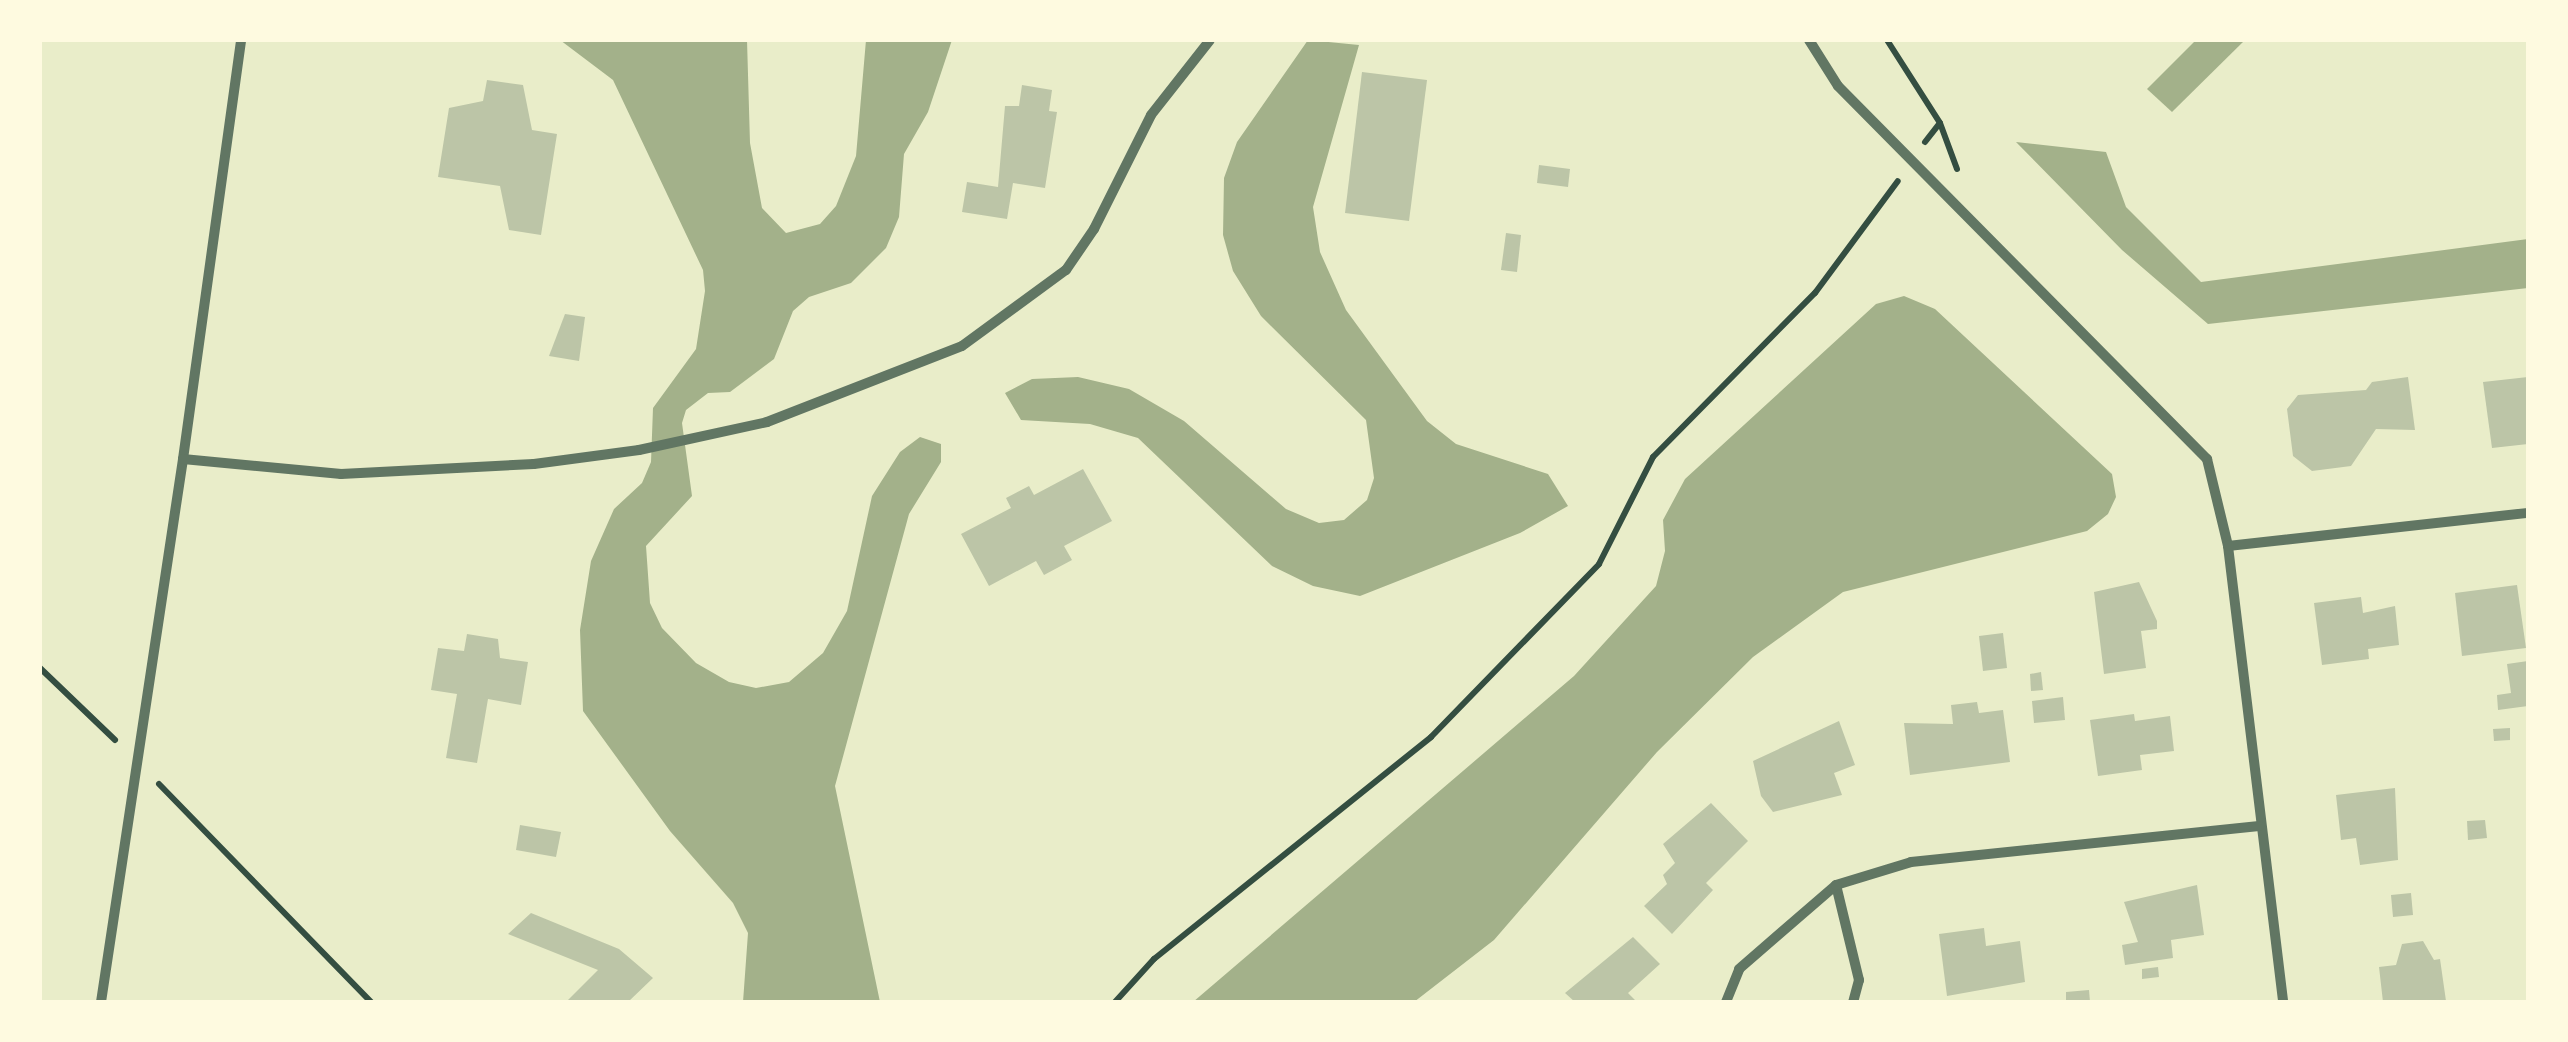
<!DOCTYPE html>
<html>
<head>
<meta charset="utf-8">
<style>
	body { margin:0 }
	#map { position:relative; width:2568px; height:1042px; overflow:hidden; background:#e9edc9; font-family:"IBM Plex Serif",serif }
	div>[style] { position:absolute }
	.water>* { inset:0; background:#a3b18a }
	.building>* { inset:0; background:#bcc5a7 }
	.path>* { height:6px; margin:-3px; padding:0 3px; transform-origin:3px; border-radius:3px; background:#344e41 }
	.minor>* { height:10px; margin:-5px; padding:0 5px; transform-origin:5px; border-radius:5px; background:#617663 }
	span { translate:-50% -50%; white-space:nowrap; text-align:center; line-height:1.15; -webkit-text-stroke:8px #fefae0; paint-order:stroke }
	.frame { position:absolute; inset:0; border:42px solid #fefae0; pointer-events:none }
</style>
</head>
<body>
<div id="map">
	<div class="water">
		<i style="clip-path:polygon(560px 40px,747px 40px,750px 143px,762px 208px,786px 233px,820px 224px,836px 206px,856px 156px,866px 40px,952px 40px,928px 112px,904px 154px,899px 217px,886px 248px,851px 283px,809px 297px,793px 311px,774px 359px,730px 392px,708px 393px,686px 410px,682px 423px,692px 496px,646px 546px,650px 603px,662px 628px,696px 663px,729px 682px,756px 688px,789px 682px,823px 653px,847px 611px,872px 496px,900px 452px,920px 437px,941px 444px,941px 462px,909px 514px,835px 786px,880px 1002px,743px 1002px,748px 933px,733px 903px,670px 831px,583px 711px,580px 630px,591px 561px,614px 509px,642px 483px,651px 462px,653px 408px,696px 349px,705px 291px,703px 270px,613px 80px)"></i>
		<i style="clip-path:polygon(1308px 40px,1359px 45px,1313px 207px,1320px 252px,1346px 310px,1427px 421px,1456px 444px,1548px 474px,1568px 506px,1520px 533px,1360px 596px,1313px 586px,1272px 566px,1138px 438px,1090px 424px,1021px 420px,1005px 393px,1032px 379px,1078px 377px,1129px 389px,1184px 421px,1286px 509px,1319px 523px,1344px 520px,1367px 500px,1374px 478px,1366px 420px,1261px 316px,1233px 271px,1223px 235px,1224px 178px,1237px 142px)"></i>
		<i style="clip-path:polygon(2196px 40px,2245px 40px,2172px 112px,2147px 89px)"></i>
		<i style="clip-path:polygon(2016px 142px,2106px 152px,2126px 207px,2201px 282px,2528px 239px,2528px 288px,2208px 324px,2122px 250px)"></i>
		<i style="clip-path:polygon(1904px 296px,1935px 309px,2112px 474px,2116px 497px,2108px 514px,2087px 531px,1843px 592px,1753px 657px,1657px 752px,1494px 940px,1414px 1002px,1193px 1002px,1574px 676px,1656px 586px,1665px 551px,1663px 520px,1685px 479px,1876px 304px)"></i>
	</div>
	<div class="building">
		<i style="clip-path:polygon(1362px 72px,1427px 80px,1409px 221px,1345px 213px)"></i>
		<i style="clip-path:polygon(487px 80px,523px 85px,532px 130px,557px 134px,541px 235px,509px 230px,500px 186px,438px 177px,449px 108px,483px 101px)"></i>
		<i style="clip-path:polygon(1022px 85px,1052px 90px,1049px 111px,1057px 112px,1045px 188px,1013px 183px,1007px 219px,962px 212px,967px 182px,998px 187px,1005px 106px,1019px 106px)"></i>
		<i style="clip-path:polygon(1539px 165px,1570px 169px,1568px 187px,1537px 183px)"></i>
		<i style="clip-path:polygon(1506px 233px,1521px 235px,1517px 272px,1501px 270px)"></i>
		<i style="clip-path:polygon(565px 314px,585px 317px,579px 361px,549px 356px)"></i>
		<i style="clip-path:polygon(2408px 377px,2415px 430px,2376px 429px,2351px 466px,2312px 471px,2293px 456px,2287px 409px,2298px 395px,2366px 390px,2372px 382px)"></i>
		<i style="clip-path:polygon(2528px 377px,2528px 444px,2492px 448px,2483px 382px)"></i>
		<i style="clip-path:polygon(1083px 469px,1112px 521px,1064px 546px,1072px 560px,1044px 575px,1036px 561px,989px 586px,961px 534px,1011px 508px,1006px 498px,1029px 486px,1034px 495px)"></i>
		<i style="clip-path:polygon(2139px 582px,2157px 621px,2157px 629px,2141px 631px,2146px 668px,2104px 674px,2094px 592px)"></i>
		<i style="clip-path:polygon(2517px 585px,2526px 648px,2462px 656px,2455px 593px)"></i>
		<i style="clip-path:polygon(2361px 597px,2363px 613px,2395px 606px,2399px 645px,2368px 649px,2369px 659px,2322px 665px,2314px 603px)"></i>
		<i style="clip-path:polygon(2003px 633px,2007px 668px,1983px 671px,1979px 636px)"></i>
		<i style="clip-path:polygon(467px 634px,498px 639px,500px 658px,528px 662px,521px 705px,488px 699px,477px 763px,446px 758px,457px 694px,431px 690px,438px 648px,464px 651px)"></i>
		<i style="clip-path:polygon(2528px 661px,2528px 706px,2498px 710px,2497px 695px,2511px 693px,2507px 664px)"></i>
		<i style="clip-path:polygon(2041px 672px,2043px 690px,2031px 691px,2030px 674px)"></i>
		<i style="clip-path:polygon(2063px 697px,2065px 720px,2034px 723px,2032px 701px)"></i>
		<i style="clip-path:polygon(1977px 702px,1979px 713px,2003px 710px,2010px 762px,1910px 775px,1904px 723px,1953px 724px,1951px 705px)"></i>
		<i style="clip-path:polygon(2134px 714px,2135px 721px,2170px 716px,2174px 751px,2140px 755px,2142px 770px,2098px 776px,2090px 720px)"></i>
		<i style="clip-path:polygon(1839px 721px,1855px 765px,1834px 773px,1842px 795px,1773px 812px,1761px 796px,1753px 761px)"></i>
		<i style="clip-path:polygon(2510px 728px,2510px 740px,2494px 741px,2493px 729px)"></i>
		<i style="clip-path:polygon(2395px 788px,2398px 860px,2360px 865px,2356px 838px,2341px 840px,2336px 795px)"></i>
		<i style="clip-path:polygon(1711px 803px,1748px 841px,1706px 883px,1713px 890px,1672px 934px,1644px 906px,1667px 884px,1663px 875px,1675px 863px,1663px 844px)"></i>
		<i style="clip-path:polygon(2485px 820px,2487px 838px,2468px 840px,2467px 821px)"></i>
		<i style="clip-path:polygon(520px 825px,561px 832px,556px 857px,516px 850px)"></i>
		<i style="clip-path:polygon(2197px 885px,2204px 935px,2171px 940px,2173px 958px,2125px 965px,2122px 945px,2138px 942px,2124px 902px)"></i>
		<i style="clip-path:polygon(2411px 893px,2413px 915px,2393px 917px,2391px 895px)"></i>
		<i style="clip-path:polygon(531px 913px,619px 949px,653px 978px,628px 1002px,566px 1002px,598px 970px,508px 934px)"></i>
		<i style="clip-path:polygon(1984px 928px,1986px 946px,2020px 941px,2025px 982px,1947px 996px,1939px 934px)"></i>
		<i style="clip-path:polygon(1633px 937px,1660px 964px,1628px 993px,1637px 1002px,1575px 1002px,1565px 993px)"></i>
		<i style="clip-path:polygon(2423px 941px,2434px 960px,2440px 959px,2446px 1001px,2383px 1002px,2379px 967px,2396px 965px,2402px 944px)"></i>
		<i style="clip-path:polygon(2158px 967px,2159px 977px,2142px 979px,2142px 969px)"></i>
		<i style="clip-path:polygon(2089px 990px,2090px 1002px,2066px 1002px,2066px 992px)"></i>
	</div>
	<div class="path">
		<i style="left:1887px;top:40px;width:98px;rotate:57.4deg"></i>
		<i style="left:1940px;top:123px;width:49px;rotate:69.7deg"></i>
		<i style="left:1925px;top:142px;width:24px;rotate:-52deg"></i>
		<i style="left:40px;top:668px;width:104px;rotate:43.8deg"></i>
		<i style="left:159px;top:784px;width:304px;rotate:45.8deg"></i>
		<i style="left:1115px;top:1002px;width:58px;rotate:-47.8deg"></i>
		<i style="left:1154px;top:959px;width:355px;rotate:-38.7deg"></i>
		<i style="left:1431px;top:737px;width:241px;rotate:-45.8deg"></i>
		<i style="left:1599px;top:564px;width:120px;rotate:-63.2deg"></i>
		<i style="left:1653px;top:457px;width:231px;rotate:-45.4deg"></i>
		<i style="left:1815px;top:293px;width:139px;rotate:-53.5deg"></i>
	</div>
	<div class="minor">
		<i style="left:1809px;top:40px;width:54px;rotate:57.8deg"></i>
		<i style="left:1838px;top:86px;width:525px;rotate:45.31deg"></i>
		<i style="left:2207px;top:459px;width:89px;rotate:76.4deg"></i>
		<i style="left:2228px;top:546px;width:459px;rotate:83.1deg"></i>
		<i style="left:183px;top:459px;width:423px;rotate:-82.1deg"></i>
		<i style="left:2228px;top:546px;width:302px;rotate:-6.3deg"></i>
		<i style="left:1836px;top:885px;width:98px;rotate:76.4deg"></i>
		<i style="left:1859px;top:980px;width:23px;rotate:105deg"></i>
		<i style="left:101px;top:1002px;width:549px;rotate:-81.41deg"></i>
		<i style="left:183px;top:459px;width:159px;rotate:5.4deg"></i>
		<i style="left:341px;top:474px;width:193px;rotate:-3deg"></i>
		<i style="left:534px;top:464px;width:106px;rotate:-7.6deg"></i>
		<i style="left:639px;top:450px;width:131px;rotate:-12.3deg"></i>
		<i style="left:767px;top:422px;width:209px;rotate:-21.3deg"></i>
		<i style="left:962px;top:346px;width:129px;rotate:-36.2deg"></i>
		<i style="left:1066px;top:270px;width:50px;rotate:-55.7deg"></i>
		<i style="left:1094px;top:229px;width:127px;rotate:-63.4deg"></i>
		<i style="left:1151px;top:115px;width:95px;rotate:-51.8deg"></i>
		<i style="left:1726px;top:1002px;width:35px;rotate:-68deg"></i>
		<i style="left:1739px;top:969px;width:128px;rotate:-40.9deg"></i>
		<i style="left:1836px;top:885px;width:78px;rotate:-17deg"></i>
		<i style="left:1911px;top:862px;width:350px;rotate:-5.9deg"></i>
	</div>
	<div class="frame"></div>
</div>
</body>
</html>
